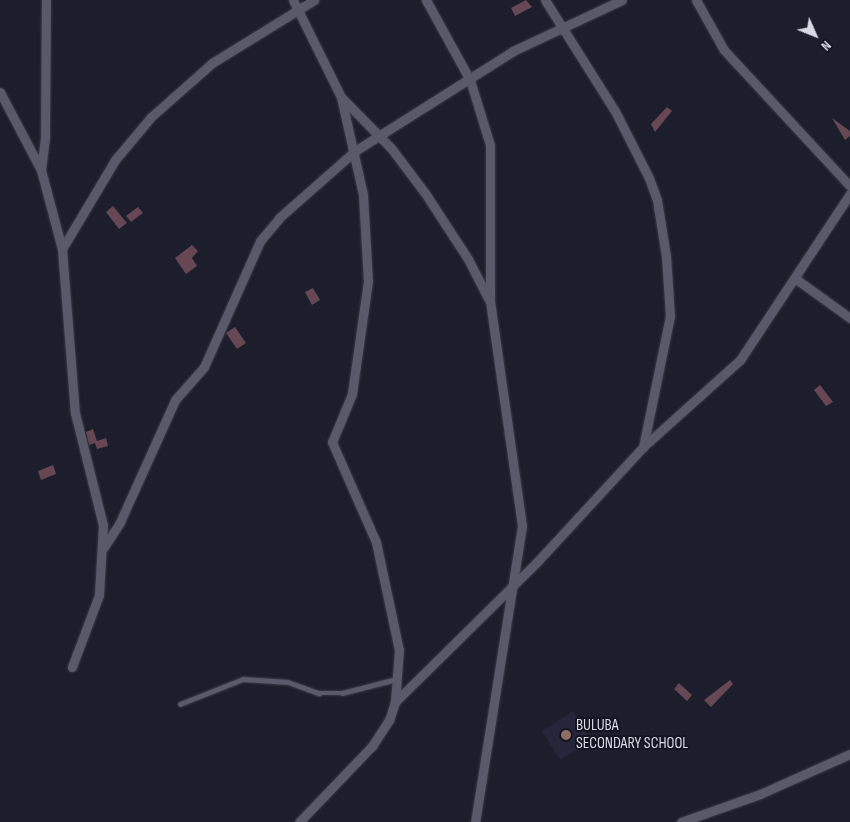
<!DOCTYPE html>
<html>
<head>
<meta charset="utf-8">
<style>
	body { margin:0 }
	#map { position:relative; width:850px; height:822px; overflow:hidden; background:#1d1e2c; font-family:"Sofia Sans Condensed",sans-serif }
	div>[style] { position:absolute }
	.built>* { inset:0; background:#252639 }
	.building>* { inset:0; background:#664753 }
	.roads { filter:drop-shadow(0 0 1px #3a3a46) drop-shadow(0 0 1px #3a3a46) }
	.lane>* { height:4.5px; margin:-2.25px; padding:0 2.25px; transform-origin:2.25px; border-radius:2.25px; background:#585969 }
	.street>* { height:9px; margin:-4.5px; padding:0 4.5px; transform-origin:4.5px; border-radius:4.5px; background:#585969 }
	.dots>* { width:14px; height:14px; translate:-50% -50%; box-sizing:border-box; border:2px solid #141522; border-radius:50% }
	span { translate:-50% -50%; white-space:nowrap; text-align:center; line-height:1.15; -webkit-text-stroke:4px #141522; paint-order:stroke }
	.poi-label { font-size:16px; color:#d9dae4 }
	.left { translate:0 -50%; text-align:left }
	.north { position:absolute; left:790px; top:10px; width:50px; height:50px; -webkit-text-stroke:4px #141522; paint-order:stroke; rotate:134deg; font-size:14px; font-weight:700; line-height:20px; text-align:center; color:#d9dae4 }
	.north::after { content:''; display:block; margin:auto; width:18px; height:22px; background:#d9dae4; clip-path:polygon(50% 0,100% 100%,50% 72%,0 100%) }
</style>
</head>
<body>
<div id="map">
	<div class="built">
		<i style="clip-path:polygon(573px 711px,591px 740px,560px 760px,542px 731px)"></i>
	</div>
	<div class="building">
		<i style="clip-path:polygon(526px 0,532px 7px,515px 16px,511px 8px)"></i>
		<i style="clip-path:polygon(667px 107px,672px 111px,655px 132px,651px 124px)"></i>
		<i style="clip-path:polygon(832px 118px,850px 131px,850px 136px,845px 140px)"></i>
		<i style="clip-path:polygon(113px 206px,127px 223px,119px 229px,106px 212px)"></i>
		<i style="clip-path:polygon(138px 207px,143px 213px,131px 222px,126px 216px)"></i>
		<i style="clip-path:polygon(192px 245px,198px 251px,192px 258px,197px 266px,186px 274px,175px 258px)"></i>
		<i style="clip-path:polygon(313px 288px,320px 300px,312px 305px,305px 292px)"></i>
		<i style="clip-path:polygon(235px 327px,246px 343px,237px 349px,226px 333px)"></i>
		<i style="clip-path:polygon(820px 385px,833px 402px,826px 406px,814px 390px)"></i>
		<i style="clip-path:polygon(93px 429px,97px 441px,106px 438px,108px 446px,97px 449px,95px 443px,89px 445px,86px 432px)"></i>
		<i style="clip-path:polygon(53px 465px,56px 474px,41px 480px,38px 471px)"></i>
		<i style="clip-path:polygon(730px 680px,733px 684px,711px 707px,704px 700px)"></i>
		<i style="clip-path:polygon(679px 683px,692px 695px,687px 701px,674px 689px)"></i>
	</div>
	<div class="roads">
		<div class="lane">
			<i style="left:180px;top:704px;width:68px;rotate:-21.6deg"></i>
			<i style="left:243px;top:679px;width:45px;rotate:3.8deg"></i>
			<i style="left:288px;top:682px;width:33px;rotate:20deg"></i>
			<i style="left:319px;top:693px;width:23px"></i>
			<i style="left:342px;top:693px;width:57px;rotate:-14.3deg"></i>
		</div>
		<div class="street">
			<i style="left:293px;top:0;width:108px;rotate:63.7deg"></i>
			<i style="left:341px;top:97px;width:100px;rotate:77.3deg"></i>
			<i style="left:363px;top:195px;width:86px;rotate:86.7deg"></i>
			<i style="left:368px;top:281px;width:114px;rotate:98.1deg"></i>
			<i style="left:352px;top:394px;width:52px;rotate:112.6deg"></i>
			<i style="left:332px;top:442px;width:109px;rotate:66.3deg"></i>
			<i style="left:376px;top:542px;width:110px;rotate:78deg"></i>
			<i style="left:399px;top:650px;width:52px;rotate:94.4deg"></i>
			<i style="left:395px;top:702px;width:19px;rotate:108deg"></i>
			<i style="left:389px;top:720px;width:31px;rotate:123deg"></i>
			<i style="left:372px;top:746px;width:105px;rotate:133.8deg"></i>
			<i style="left:426px;top:0;width:91px;rotate:61.2deg"></i>
			<i style="left:470px;top:80px;width:68px;rotate:72.9deg"></i>
			<i style="left:490px;top:145px;width:156px;rotate:90deg"></i>
			<i style="left:490px;top:301px;width:227px;rotate:81.9deg"></i>
			<i style="left:522px;top:526px;width:300px;rotate:99deg"></i>
			<i style="left:545px;top:0;width:131px;rotate:57.8deg"></i>
			<i style="left:615px;top:111px;width:75px;rotate:63.1deg"></i>
			<i style="left:649px;top:178px;width:23px;rotate:70deg"></i>
			<i style="left:657px;top:200px;width:57px;rotate:80.9deg"></i>
			<i style="left:666px;top:256px;width:60px;rotate:86.2deg"></i>
			<i style="left:670px;top:316px;width:134px;rotate:101.6deg"></i>
			<i style="left:696px;top:0;width:57px;rotate:60.8deg"></i>
			<i style="left:724px;top:50px;width:185px;rotate:47.2deg"></i>
			<i style="left:0;top:92px;width:88px;rotate:62.3deg"></i>
			<i style="left:41px;top:170px;width:82px;rotate:75.1deg"></i>
			<i style="left:62px;top:249px;width:165px;rotate:85.5deg"></i>
			<i style="left:75px;top:413px;width:115px;rotate:76deg"></i>
			<i style="left:103px;top:525px;width:70px;rotate:93.3deg"></i>
			<i style="left:99px;top:595px;width:77px;rotate:110.6deg"></i>
			<i style="left:342px;top:98px;width:70px;rotate:45.6deg"></i>
			<i style="left:391px;top:148px;width:56px;rotate:52.9deg"></i>
			<i style="left:425px;top:193px;width:79px;rotate:56.9deg"></i>
			<i style="left:468px;top:259px;width:44px;rotate:62.9deg"></i>
			<i style="left:41px;top:170px;width:35px;rotate:-83deg"></i>
			<i style="left:45px;top:135px;width:135px;rotate:-89.6deg"></i>
			<i style="left:62px;top:249px;width:104px;rotate:-59.2deg"></i>
			<i style="left:115px;top:160px;width:56px;rotate:-50.1deg"></i>
			<i style="left:151px;top:117px;width:81px;rotate:-41.5deg"></i>
			<i style="left:212px;top:63px;width:120px;rotate:-31.7deg"></i>
			<i style="left:796px;top:279px;width:67px;rotate:35.8deg"></i>
			<i style="left:104px;top:547px;width:30px;rotate:-57deg"></i>
			<i style="left:120px;top:522px;width:134px;rotate:-65.7deg"></i>
			<i style="left:175px;top:400px;width:44px;rotate:-48.7deg"></i>
			<i style="left:204px;top:367px;width:138px;rotate:-66deg"></i>
			<i style="left:260px;top:241px;width:30px;rotate:-50deg"></i>
			<i style="left:279px;top:218px;width:101px;rotate:-41.4deg"></i>
			<i style="left:355px;top:151px;width:187px;rotate:-32.3deg"></i>
			<i style="left:513px;top:51px;width:120px;rotate:-25.1deg"></i>
			<i style="left:395px;top:702px;width:199px;rotate:-44.6deg"></i>
			<i style="left:537px;top:562px;width:156px;rotate:-47.3deg"></i>
			<i style="left:643px;top:447px;width:130px;rotate:-41.9deg"></i>
			<i style="left:740px;top:360px;width:199px;rotate:-56.5deg"></i>
			<i style="left:681px;top:822px;width:84px;rotate:-19.5deg"></i>
			<i style="left:760px;top:794px;width:98px;rotate:-24deg"></i>
		</div>
	</div>
	<div class="dots">
		<i style="left:566px;top:735px;background:#8d6e63"></i>
	</div>
	<div class="poi-label">
		<span class="left" style="left:576px;top:735px">BULUBA<br>SECONDARY SCHOOL</span>
	</div>
	<div class="north">N</div>
</div>
</body>
</html>
